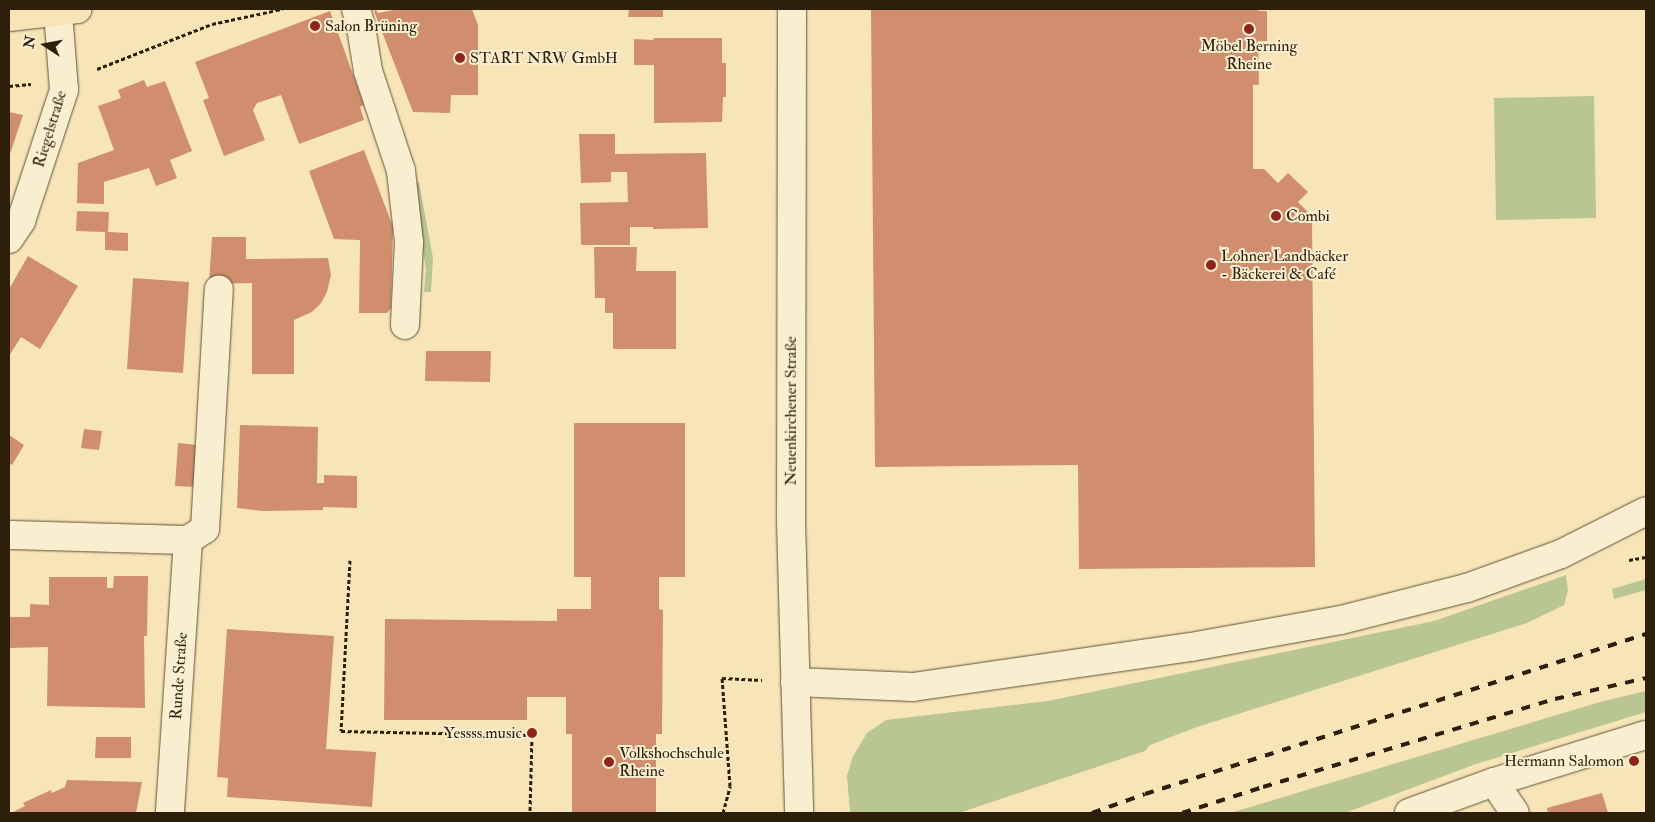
<!DOCTYPE html>
<html>
<head>
<meta charset="utf-8">
<style>
	body { margin:0 }
	#map { position:relative; width:1655px; height:822px; overflow:hidden; background:#f7e5b8; font-family:"IM FELL Double Pica",serif }
	div>[style] { position:absolute }
	.green>* { inset:0; background:#b9c592 }
	.building>* { inset:0; background:#d08e6e }
	.path>* { height:3px; margin-top:-1.5px; transform-origin:0; background:repeating-linear-gradient(90deg,#2e1f0c 0 4px,transparent 0 6.5px) }
	.roads { filter:drop-shadow(0 0 1px #605037) drop-shadow(0 0 1px #605037) }
	.minor>* { height:28px; margin:-14px; padding:0 14px; transform-origin:14px; border-radius:14px; background:#faeed1 }
	.major>* { height:28px; margin:-14px; padding:0 14px; transform-origin:14px; border-radius:14px; background:#f7e5b8 }
	.rail>* { height:4px; margin-top:-2px; transform-origin:0; background:repeating-linear-gradient(90deg,#2e1f0c 0 9px,transparent 0 18px) }
	.dots>* { width:14px; height:14px; translate:-50% -50%; box-sizing:border-box; border:2px solid #faeed1; border-radius:50% }
	span { translate:-50% -50%; white-space:nowrap; text-align:center; line-height:1.15; -webkit-text-stroke:4px #faeed1; paint-order:stroke }
	.poi-label { font-size:16px; color:#2e1f0c }
	.left { translate:0 -50%; text-align:left }
	.right { translate:-100% -50%; text-align:right }
	.street-label { font-size:16px; color:#2e1f0c }
	.frame { position:absolute; inset:0; border:10px solid #2e1f0c; pointer-events:none }
	.north { position:absolute; left:20px; top:20px; width:50px; height:50px; -webkit-text-stroke:4px #faeed1; paint-order:stroke; rotate:281deg; font-size:14px; font-weight:700; line-height:20px; text-align:center; color:#2e1f0c }
	.north::after { content:''; display:block; margin:auto; width:18px; height:22px; background:#2e1f0c; clip-path:polygon(50% 0,100% 100%,50% 72%,0 100%) }
</style>
</head>
<body>
<div id="map">
	<div class="green">
		<i style="clip-path:polygon(1594px 96px,1596px 218px,1496px 220px,1494px 98px)"></i>
		<i style="clip-path:polygon(419px 182px,433px 258px,431px 292px,424px 292px,426px 269px,411px 183px)"></i>
		<i style="clip-path:polygon(1566px 575px,1568px 590px,1564px 605px,1527px 623px,1197px 727px,1150px 745px,1145px 751px,959px 813px,850px 813px,847px 776px,853px 756px,867px 733px,886px 720px,1048px 701px,1434px 621px)"></i>
		<i style="clip-path:polygon(1646px 579px,1646px 590px,1614px 599px,1612px 589px)"></i>
		<i style="clip-path:polygon(1646px 691px,1646px 712px,1476px 764px,1345px 813px,1230px 813px,1600px 702px)"></i>
	</div>
	<div class="building">
		<i style="clip-path:polygon(399px 9px,472px 9px,478px 25px,478px 95px,451px 95px,450px 113px,413px 112px,374px 11px,376px 10px,378px 13px)"></i>
		<i style="clip-path:polygon(629px 9px,663px 9px,663px 17px,628px 17px)"></i>
		<i style="clip-path:polygon(871px 9px,1258px 9px,1258px 11px,1267px 11px,1267px 41px,1258px 41px,1259px 85px,1253px 85px,1253px 169px,1264px 169px,1278px 183px,1288px 173px,1308px 192px,1298px 202px,1312px 216px,1315px 567px,1079px 569px,1078px 465px,875px 467px)"></i>
		<i style="clip-path:polygon(330px 11px,364px 105px,360px 107px,364px 120px,299px 144px,281px 95px,257px 103px,253px 110px,265px 140px,224px 156px,203px 100px,209px 98px,195px 62px)"></i>
		<i style="clip-path:polygon(653px 38px,722px 38px,722px 63px,726px 63px,726px 97px,723px 97px,722px 122px,654px 123px,654px 65px,634px 65px,634px 39px,654px 40px)"></i>
		<i style="clip-path:polygon(144px 80px,147px 87px,165px 81px,192px 151px,170px 160px,177px 178px,156px 186px,149px 168px,104px 182px,104px 204px,77px 203px,78px 163px,114px 150px,98px 106px,121px 98px,118px 90px)"></i>
		<i style="clip-path:polygon(9px 112px,23px 115px,9px 157px)"></i>
		<i style="clip-path:polygon(579px 134px,615px 134px,615px 154px,706px 153px,708px 228px,653px 229px,653px 227px,630px 227px,630px 245px,581px 245px,580px 203px,628px 202px,627px 172px,611px 172px,611px 182px,581px 183px)"></i>
		<i style="clip-path:polygon(364px 150px,393px 227px,391px 308px,387px 313px,359px 313px,360px 240px,334px 239px,309px 171px)"></i>
		<i style="clip-path:polygon(77px 211px,109px 212px,108px 232px,128px 233px,128px 251px,105px 250px,105px 232px,76px 231px)"></i>
		<i style="clip-path:polygon(212px 237px,246px 237px,246px 259px,328px 258px,331px 275px,327px 292px,321px 303px,312px 312px,294px 320px,294px 374px,252px 374px,252px 283px,209px 284px)"></i>
		<i style="clip-path:polygon(594px 247px,637px 247px,636px 271px,676px 271px,676px 349px,613px 349px,613px 313px,605px 313px,605px 298px,595px 298px)"></i>
		<i style="clip-path:polygon(28px 256px,78px 286px,40px 349px,21px 337px,9px 356px,9px 289px)"></i>
		<i style="clip-path:polygon(133px 278px,189px 282px,183px 373px,127px 369px)"></i>
		<i style="clip-path:polygon(426px 351px,491px 351px,490px 382px,425px 381px)"></i>
		<i style="clip-path:polygon(574px 423px,685px 423px,685px 577px,659px 577px,659px 609px,663px 610px,662px 734px,656px 734px,656px 813px,572px 813px,572px 734px,566px 734px,566px 697px,527px 697px,527px 720px,384px 720px,385px 619px,557px 621px,557px 609px,591px 609px,591px 577px,574px 577px)"></i>
		<i style="clip-path:polygon(240px 425px,318px 427px,317px 483px,324px 483px,324px 475px,357px 476px,357px 508px,323px 507px,323px 510px,263px 511px,237px 508px)"></i>
		<i style="clip-path:polygon(84px 429px,102px 431px,99px 450px,81px 448px)"></i>
		<i style="clip-path:polygon(9px 435px,24px 445px,12px 465px,9px 463px)"></i>
		<i style="clip-path:polygon(178px 443px,198px 445px,195px 487px,175px 486px)"></i>
		<i style="clip-path:polygon(114px 576px,148px 576px,147px 636px,144px 636px,145px 708px,47px 706px,48px 647px,9px 648px,9px 617px,30px 617px,30px 604px,49px 605px,49px 577px,107px 577px,107px 588px,113px 588px)"></i>
		<i style="clip-path:polygon(227px 629px,334px 636px,326px 749px,376px 752px,372px 807px,227px 797px,228px 778px,217px 777px)"></i>
		<i style="clip-path:polygon(96px 737px,131px 737px,131px 758px,95px 758px)"></i>
		<i style="clip-path:polygon(67px 780px,142px 782px,136px 813px,11px 813px,25px 806px,23px 803px,51px 790px,52px 793px,65px 787px)"></i>
		<i style="clip-path:polygon(1602px 793px,1608px 813px,1548px 813px,1547px 808px)"></i>
	</div>
	<div class="path">
		<i style="left:97px;top:69px;width:123px;rotate:-21.4deg"></i>
		<i style="left:212px;top:24px;width:72px;rotate:-12.1deg"></i>
		<i style="left:9px;top:86px;width:22px;rotate:-5deg"></i>
		<i style="left:350px;top:560px;width:171px;rotate:93deg"></i>
		<i style="left:341px;top:731px;width:191px;rotate:1.2deg"></i>
		<i style="left:532px;top:735px;width:78px;rotate:91.5deg"></i>
		<i style="left:1629px;top:560px;width:17px;rotate:-10deg"></i>
		<i style="left:723px;top:813px;width:28px;rotate:-75deg"></i>
		<i style="left:730px;top:786px;width:108px;rotate:-94.2deg"></i>
		<i style="left:722px;top:678px;width:40px;rotate:2.9deg"></i>
	</div>
	<div class="roads">
		<div class="minor">
			<i style="left:356px;top:9px;width:19px;rotate:74deg"></i>
			<i style="left:361px;top:27px;width:45px;rotate:81deg"></i>
			<i style="left:368px;top:71px;width:105px;rotate:71.7deg"></i>
			<i style="left:401px;top:171px;width:71px;rotate:83.6deg"></i>
			<i style="left:409px;top:242px;width:83px;rotate:92.8deg"></i>
			<i style="left:792px;top:9px;width:512px;rotate:90.11deg"></i>
			<i style="left:791px;top:521px;width:292px;rotate:88.4deg"></i>
			<i style="left:9px;top:239px;width:22px;rotate:-56deg"></i>
			<i style="left:21px;top:221px;width:138px;rotate:-71.8deg"></i>
			<i style="left:64px;top:90px;width:78px;rotate:-94.4deg"></i>
			<i style="left:9px;top:535px;width:179px;rotate:1.6deg"></i>
			<i style="left:188px;top:540px;width:274px;rotate:93.8deg"></i>
			<i style="left:188px;top:540px;width:20px;rotate:-33deg"></i>
			<i style="left:205px;top:529px;width:240px;rotate:-86.7deg"></i>
			<i style="left:795px;top:682px;width:118px;rotate:2.4deg"></i>
			<i style="left:913px;top:687px;width:281px;rotate:-8.2deg"></i>
			<i style="left:1191px;top:647px;width:152px;rotate:-10.2deg"></i>
			<i style="left:1341px;top:620px;width:130px;rotate:-14.3deg"></i>
			<i style="left:1467px;top:588px;width:100px;rotate:-19.9deg"></i>
			<i style="left:1561px;top:554px;width:95px;rotate:-26.8deg"></i>
			<i style="left:1494px;top:782px;width:37px;rotate:56deg"></i>
			<i style="left:1409px;top:813px;width:90px;rotate:-20deg"></i>
			<i style="left:1494px;top:782px;width:159px;rotate:-17.2deg"></i>
		</div>
		<div class="major">
			<i style="left:9px;top:17px;width:69px;rotate:-6.6deg"></i>
		</div>
	</div>
	<div class="rail">
		<i style="left:1092px;top:813px;width:56px;rotate:-19.7deg"></i>
		<i style="left:1145px;top:794px;width:526px;rotate:-17.71deg"></i>
		<i style="left:1182px;top:813px;width:85px;rotate:-17.8deg"></i>
		<i style="left:1263px;top:787px;width:305px;rotate:-16.8deg"></i>
		<i style="left:1555px;top:699px;width:93px;rotate:-13deg"></i>
	</div>
	<div class="dots">
		<i style="left:315px;top:26px;background:#8f2418"></i>
		<i style="left:1249px;top:29px;background:#8f2418"></i>
		<i style="left:460px;top:58px;background:#8f2418"></i>
		<i style="left:1276px;top:216px;background:#8f2418"></i>
		<i style="left:1211px;top:265px;background:#8f2418"></i>
		<i style="left:532px;top:733px;background:#8f2418"></i>
		<i style="left:1634px;top:761px;background:#8f2418"></i>
		<i style="left:609px;top:762px;background:#8f2418"></i>
	</div>
	<div class="poi-label">
		<span class="left" style="left:325px;top:26px">Salon Brüning</span>
		<span style="left:1249px;top:55px">Möbel Berning<br>Rheine</span>
		<span class="left" style="left:470px;top:58px">START NRW GmbH</span>
		<span class="left" style="left:1286px;top:216px">Combi</span>
		<span class="left" style="left:1221px;top:265px">Lohner Landbäcker<br>- Bäckerei &amp; Café</span>
		<span class="right" style="left:522px;top:733px">Yessss.music</span>
		<span class="left" style="left:619px;top:762px">Volkshochschule<br>Rheine</span>
		<span class="right" style="left:1624px;top:761px">Hermann Salomon</span>
	</div>
	<div class="street-label">
		<span style="left:50px;top:129px;rotate:-73deg">Riegelstraße</span>
		<span style="left:791px;top:411px;rotate:-90deg">Neuenkirchener Straße</span>
		<span style="left:179px;top:676px;rotate:-86deg">Runde Straße</span>
	</div>
	<div class="frame"></div>
	<div class="north">N</div>
</div>
</body>
</html>
